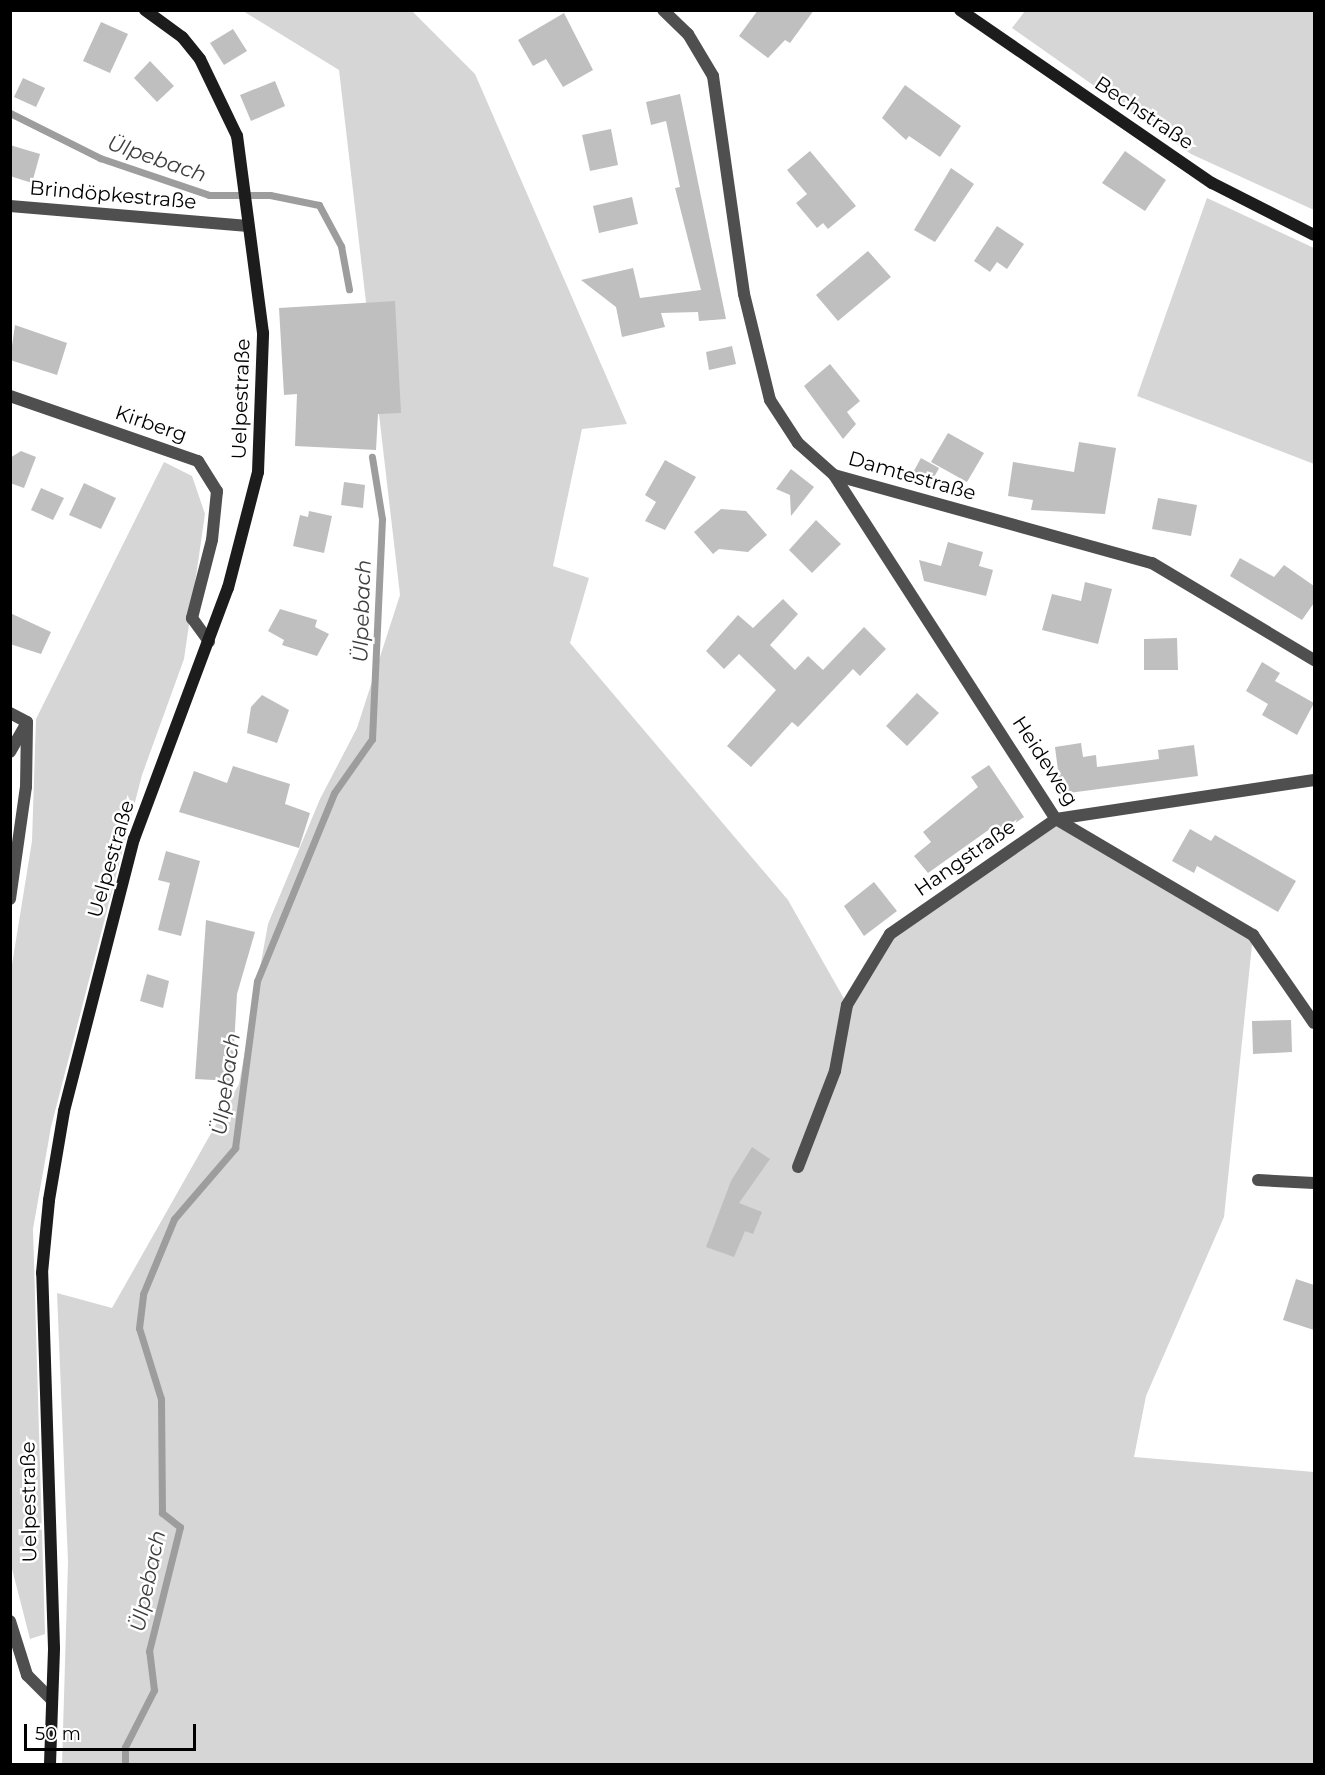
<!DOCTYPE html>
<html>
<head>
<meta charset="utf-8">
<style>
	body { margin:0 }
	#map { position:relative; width:1325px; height:1775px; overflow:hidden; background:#fff; font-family:Montserrat,sans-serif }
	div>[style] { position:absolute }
	.green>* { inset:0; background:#d6d6d6 }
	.stream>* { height:7px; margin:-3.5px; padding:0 3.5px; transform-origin:3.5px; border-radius:3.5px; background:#9d9d9d }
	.building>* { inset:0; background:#bfbfbf }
	.minor>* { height:12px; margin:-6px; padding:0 6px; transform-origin:6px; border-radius:6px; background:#4f4f4f }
	.secondary>* { height:12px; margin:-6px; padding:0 6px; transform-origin:6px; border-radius:6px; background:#1c1c1c }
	span { translate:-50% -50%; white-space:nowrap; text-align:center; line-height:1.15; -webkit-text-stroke:5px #fff; paint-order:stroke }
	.street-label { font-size:20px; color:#000 }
	.water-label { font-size:21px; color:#3e3e3e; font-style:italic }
	.frame { position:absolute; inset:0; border:12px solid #000; pointer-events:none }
	.scale { position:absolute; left:24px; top:1724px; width:172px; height:27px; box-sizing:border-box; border:3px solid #000; border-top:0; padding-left:8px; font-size:18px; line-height:21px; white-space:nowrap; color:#000; -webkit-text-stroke:4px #fff; paint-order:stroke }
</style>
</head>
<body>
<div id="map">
	<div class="green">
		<i style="clip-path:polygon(243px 11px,412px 11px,475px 74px,627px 424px,582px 429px,553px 566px,589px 578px,570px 643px,788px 900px,847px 1004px,890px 934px,1056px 819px,1253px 935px,1224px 1217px,1146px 1396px,1134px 1457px,1314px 1472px,1314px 1764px,62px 1764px,68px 1562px,57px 1293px,112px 1308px,239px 1084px,268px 924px,320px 799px,357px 728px,400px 595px,339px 70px)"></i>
		<i style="clip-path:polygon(1025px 11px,1314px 11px,1314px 210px,1191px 154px,1012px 28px)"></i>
		<i style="clip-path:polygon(1207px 198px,1314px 248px,1314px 464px,1137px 396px)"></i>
		<i style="clip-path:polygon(164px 462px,192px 476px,205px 514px,184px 659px,142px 775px,51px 1127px,33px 1229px,45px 1634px,30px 1639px,10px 1561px,10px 977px,32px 841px,36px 719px)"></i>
	</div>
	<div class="stream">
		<i style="left:10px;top:113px;width:101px;rotate:26.6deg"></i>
		<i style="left:100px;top:158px;width:115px;rotate:18.7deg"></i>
		<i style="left:209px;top:195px;width:61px"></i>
		<i style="left:270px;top:195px;width:50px;rotate:11.5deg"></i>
		<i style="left:319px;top:205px;width:47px;rotate:61.8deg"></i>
		<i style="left:341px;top:246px;width:44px;rotate:79.5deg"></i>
		<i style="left:125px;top:1764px;width:17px;rotate:-90deg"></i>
		<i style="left:125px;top:1747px;width:64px;rotate:-63deg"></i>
		<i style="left:154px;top:1690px;width:39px;rotate:-97deg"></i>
		<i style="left:149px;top:1651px;width:128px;rotate:-76deg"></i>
		<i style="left:180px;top:1527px;width:23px;rotate:-142deg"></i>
		<i style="left:162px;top:1513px;width:114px;rotate:-90.5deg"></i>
		<i style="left:161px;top:1399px;width:74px;rotate:-107.2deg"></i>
		<i style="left:139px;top:1328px;width:34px;rotate:-83deg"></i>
		<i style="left:143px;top:1294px;width:81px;rotate:-67.5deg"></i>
		<i style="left:174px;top:1219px;width:94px;rotate:-49.3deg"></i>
		<i style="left:235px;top:1148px;width:168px;rotate:-82.5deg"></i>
		<i style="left:257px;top:981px;width:203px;rotate:-67.7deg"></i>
		<i style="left:334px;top:793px;width:66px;rotate:-54.9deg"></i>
		<i style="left:372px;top:739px;width:220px;rotate:-87.4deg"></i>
		<i style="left:382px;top:519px;width:63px;rotate:-99.2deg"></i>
	</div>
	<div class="building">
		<i style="clip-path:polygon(758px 10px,814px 10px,790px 43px,785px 40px,768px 58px,739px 36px)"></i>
		<i style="clip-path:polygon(564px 13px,593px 70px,563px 87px,546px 59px,533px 66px,518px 40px)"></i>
		<i style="clip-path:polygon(101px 22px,128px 34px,110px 73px,83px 61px)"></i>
		<i style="clip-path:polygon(233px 29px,247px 51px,224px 65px,210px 43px)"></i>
		<i style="clip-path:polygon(150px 61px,174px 86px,157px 102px,134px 78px)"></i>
		<i style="clip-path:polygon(23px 78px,45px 88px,36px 107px,14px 97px)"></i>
		<i style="clip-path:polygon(275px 81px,285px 106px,251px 121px,240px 95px)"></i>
		<i style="clip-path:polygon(905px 85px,961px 126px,940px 157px,909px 136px,906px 140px,882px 118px)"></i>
		<i style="clip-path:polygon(680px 94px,726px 319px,699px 321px,698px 312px,661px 313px,665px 327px,622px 337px,616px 307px,581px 280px,633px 268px,640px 298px,701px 290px,675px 188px,680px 187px,666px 121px,651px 125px,646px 102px)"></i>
		<i style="clip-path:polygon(611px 129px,618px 165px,590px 171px,582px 135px)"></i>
		<i style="clip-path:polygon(10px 145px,40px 154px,32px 183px,10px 176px)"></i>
		<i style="clip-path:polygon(810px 151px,856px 206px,828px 229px,823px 223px,817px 228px,796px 203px,807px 194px,787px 170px)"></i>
		<i style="clip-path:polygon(1125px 151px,1166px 180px,1145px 211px,1102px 183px)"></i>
		<i style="clip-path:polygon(951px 168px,974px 184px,935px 242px,914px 230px)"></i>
		<i style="clip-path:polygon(632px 197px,638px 224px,599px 233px,593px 206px)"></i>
		<i style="clip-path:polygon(997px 226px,1024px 244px,1007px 269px,997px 262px,990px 272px,974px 261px)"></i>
		<i style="clip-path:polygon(868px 251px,891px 277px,838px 321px,816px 295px)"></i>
		<i style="clip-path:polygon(395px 301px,401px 413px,378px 414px,376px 450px,295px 446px,297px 394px,284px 395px,279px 308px)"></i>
		<i style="clip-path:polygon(15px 325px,67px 343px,57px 375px,10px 360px)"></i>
		<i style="clip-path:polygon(732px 346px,736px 364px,709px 370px,706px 352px)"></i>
		<i style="clip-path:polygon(830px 364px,860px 401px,847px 412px,856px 424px,843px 439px,804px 386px)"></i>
		<i style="clip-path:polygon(948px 433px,984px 453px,967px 482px,931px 462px)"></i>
		<i style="clip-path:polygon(1079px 442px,1116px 448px,1105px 514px,1031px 510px,1033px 500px,1008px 496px,1013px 462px,1074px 472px)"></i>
		<i style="clip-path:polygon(21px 451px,36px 457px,24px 488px,10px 483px,10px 458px)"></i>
		<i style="clip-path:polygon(921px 458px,939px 468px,929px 487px,911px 476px)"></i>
		<i style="clip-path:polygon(665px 460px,696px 477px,665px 530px,645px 521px,656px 502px,645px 495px)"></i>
		<i style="clip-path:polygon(791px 469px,814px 487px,791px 516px,790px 495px,776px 489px)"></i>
		<i style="clip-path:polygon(344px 482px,365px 485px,363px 508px,341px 505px)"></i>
		<i style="clip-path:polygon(84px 483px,116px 498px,101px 529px,69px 515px)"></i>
		<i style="clip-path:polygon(41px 488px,64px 498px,53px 520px,31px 510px)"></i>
		<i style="clip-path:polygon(1158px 498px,1197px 505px,1191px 536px,1152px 529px)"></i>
		<i style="clip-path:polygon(721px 509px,746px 511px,767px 535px,748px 552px,719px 549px,713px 554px,694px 532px)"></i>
		<i style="clip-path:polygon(309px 511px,332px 516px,324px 553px,293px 546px,300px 515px,308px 517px)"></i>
		<i style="clip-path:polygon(816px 520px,841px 544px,812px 573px,789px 550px)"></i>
		<i style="clip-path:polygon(948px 542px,983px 552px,979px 566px,993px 570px,986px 596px,924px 581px,919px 560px,941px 566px)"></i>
		<i style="clip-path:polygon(1240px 558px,1274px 577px,1284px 565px,1314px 586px,1314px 603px,1302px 620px,1230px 576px)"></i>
		<i style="clip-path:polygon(1085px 582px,1112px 589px,1098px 644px,1042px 630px,1052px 594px,1081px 601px)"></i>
		<i style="clip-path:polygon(783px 599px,798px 614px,770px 645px,795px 670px,808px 656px,823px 670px,864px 627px,886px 649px,860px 676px,853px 669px,798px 727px,792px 722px,751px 767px,727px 746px,776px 690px,739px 654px,724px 669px,706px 651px,738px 615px,753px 628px)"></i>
		<i style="clip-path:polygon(280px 609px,317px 620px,315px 627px,329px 634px,317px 656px,282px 645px,284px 640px,268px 631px)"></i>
		<i style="clip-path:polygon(10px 613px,51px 632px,41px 654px,10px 644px)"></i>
		<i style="clip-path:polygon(1177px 638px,1178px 670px,1144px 670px,1144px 639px)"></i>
		<i style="clip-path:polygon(1262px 662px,1280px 673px,1275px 681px,1314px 703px,1297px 735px,1262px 715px,1268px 704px,1246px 691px)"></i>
		<i style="clip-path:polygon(917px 693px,939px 713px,907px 746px,886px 726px)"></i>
		<i style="clip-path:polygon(262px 695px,289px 710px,277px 743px,247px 733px,251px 707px)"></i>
		<i style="clip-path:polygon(1081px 743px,1083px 757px,1096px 755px,1097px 767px,1159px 759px,1158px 750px,1194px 745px,1198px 776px,1061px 794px,1055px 747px)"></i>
		<i style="clip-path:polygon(989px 765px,1024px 817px,1002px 832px,997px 824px,928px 873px,914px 856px,931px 842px,923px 832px,978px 787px,971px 777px)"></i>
		<i style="clip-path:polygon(233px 766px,290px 784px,285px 804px,310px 813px,299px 848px,179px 812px,194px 771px,227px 783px)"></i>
		<i style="clip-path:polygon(1190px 829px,1211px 841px,1215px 835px,1296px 881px,1278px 912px,1197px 866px,1194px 873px,1172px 861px)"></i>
		<i style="clip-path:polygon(166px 851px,200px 861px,181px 936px,158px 930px,170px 883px,158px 880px)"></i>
		<i style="clip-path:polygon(874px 882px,897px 911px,864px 936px,844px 906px)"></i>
		<i style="clip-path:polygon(206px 920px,255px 932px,237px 994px,232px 1081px,195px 1079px)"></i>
		<i style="clip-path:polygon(147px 974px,169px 981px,163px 1008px,140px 1001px)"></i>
		<i style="clip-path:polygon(1291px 1020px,1292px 1052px,1253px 1054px,1252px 1021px)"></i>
		<i style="clip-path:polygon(752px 1147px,770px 1159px,739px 1203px,762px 1212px,753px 1234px,745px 1231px,734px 1257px,706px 1247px,731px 1181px)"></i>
		<i style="clip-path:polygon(1296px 1279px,1314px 1285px,1314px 1330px,1283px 1320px)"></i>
	</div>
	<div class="minor">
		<i style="left:663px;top:10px;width:35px;rotate:44deg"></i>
		<i style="left:688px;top:34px;width:49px;rotate:59.2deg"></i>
		<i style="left:713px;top:76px;width:220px;rotate:81.9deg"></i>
		<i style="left:744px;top:294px;width:109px;rotate:76.2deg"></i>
		<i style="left:770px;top:400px;width:51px;rotate:56.9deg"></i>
		<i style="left:798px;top:443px;width:48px;rotate:41.6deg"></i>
		<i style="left:834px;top:475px;width:330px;rotate:15.5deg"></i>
		<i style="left:1152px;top:563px;width:189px;rotate:30.9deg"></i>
		<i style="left:10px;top:206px;width:239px;rotate:4.8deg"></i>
		<i style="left:10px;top:396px;width:199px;rotate:19.1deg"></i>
		<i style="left:198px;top:461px;width:36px;rotate:58deg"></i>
		<i style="left:217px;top:491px;width:49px;rotate:95.8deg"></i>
		<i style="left:212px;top:540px;width:81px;rotate:104.4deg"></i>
		<i style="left:192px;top:618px;width:29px;rotate:54deg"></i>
		<i style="left:834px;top:475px;width:409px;rotate:57.2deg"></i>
		<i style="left:1056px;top:819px;width:229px;rotate:30.5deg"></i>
		<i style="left:1253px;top:935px;width:107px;rotate:55.3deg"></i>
		<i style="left:10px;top:713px;width:19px;rotate:28deg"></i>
		<i style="left:10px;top:752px;width:34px;rotate:-60deg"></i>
		<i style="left:10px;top:899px;width:113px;rotate:-81.9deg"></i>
		<i style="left:26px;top:787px;width:65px;rotate:-89.1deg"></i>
		<i style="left:798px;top:1167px;width:103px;rotate:-68.9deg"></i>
		<i style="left:835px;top:1071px;width:67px;rotate:-79.7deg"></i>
		<i style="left:847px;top:1005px;width:83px;rotate:-58.8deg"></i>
		<i style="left:890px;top:934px;width:202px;rotate:-34.7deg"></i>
		<i style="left:1056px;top:819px;width:261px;rotate:-8.6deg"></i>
		<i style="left:1258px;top:1180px;width:56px;rotate:3.1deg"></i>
		<i style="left:10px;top:1621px;width:57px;rotate:72.5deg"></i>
		<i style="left:27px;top:1675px;width:35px;rotate:45deg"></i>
	</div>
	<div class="secondary">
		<i style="left:960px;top:10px;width:306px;rotate:34.5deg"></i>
		<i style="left:1212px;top:183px;width:114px;rotate:27deg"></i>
		<i style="left:50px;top:1764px;width:116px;rotate:-88deg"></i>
		<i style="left:54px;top:1648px;width:375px;rotate:-91.8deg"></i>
		<i style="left:42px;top:1273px;width:73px;rotate:-84.5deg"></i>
		<i style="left:49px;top:1200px;width:90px;rotate:-80.4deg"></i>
		<i style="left:64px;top:1111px;width:281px;rotate:-75.6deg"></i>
		<i style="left:134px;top:839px;width:268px;rotate:-69.5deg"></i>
		<i style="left:228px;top:588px;width:120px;rotate:-75.5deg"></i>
		<i style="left:258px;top:472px;width:139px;rotate:-87.9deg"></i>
		<i style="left:263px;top:333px;width:199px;rotate:-97.5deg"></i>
		<i style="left:237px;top:136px;width:85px;rotate:-115.7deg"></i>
		<i style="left:200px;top:59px;width:28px;rotate:-129deg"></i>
		<i style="left:182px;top:37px;width:46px;rotate:-143.9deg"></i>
	</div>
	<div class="street-label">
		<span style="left:1144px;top:113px;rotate:34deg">Bechstraße</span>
		<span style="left:113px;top:195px;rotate:5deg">Brindöpkestraße</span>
		<span style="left:241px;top:399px;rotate:-88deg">Uelpestraße</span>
		<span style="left:151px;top:424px;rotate:19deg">Kirberg</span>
		<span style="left:912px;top:476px;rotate:16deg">Damtestraße</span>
		<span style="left:1045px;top:761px;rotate:57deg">Heideweg</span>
		<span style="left:965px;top:858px;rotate:-35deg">Hangstraße</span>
		<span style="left:111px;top:859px;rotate:-74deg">Uelpestraße</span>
		<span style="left:29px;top:1502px;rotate:-91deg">Uelpestraße</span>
	</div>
	<div class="water-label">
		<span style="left:157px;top:159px;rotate:19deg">Ülpebach</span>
		<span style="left:362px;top:611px;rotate:-88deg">Ülpebach</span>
		<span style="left:226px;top:1084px;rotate:-82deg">Ülpebach</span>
		<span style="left:148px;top:1581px;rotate:-78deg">Ülpebach</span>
	</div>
	<div class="frame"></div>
	<div class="scale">50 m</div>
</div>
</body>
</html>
